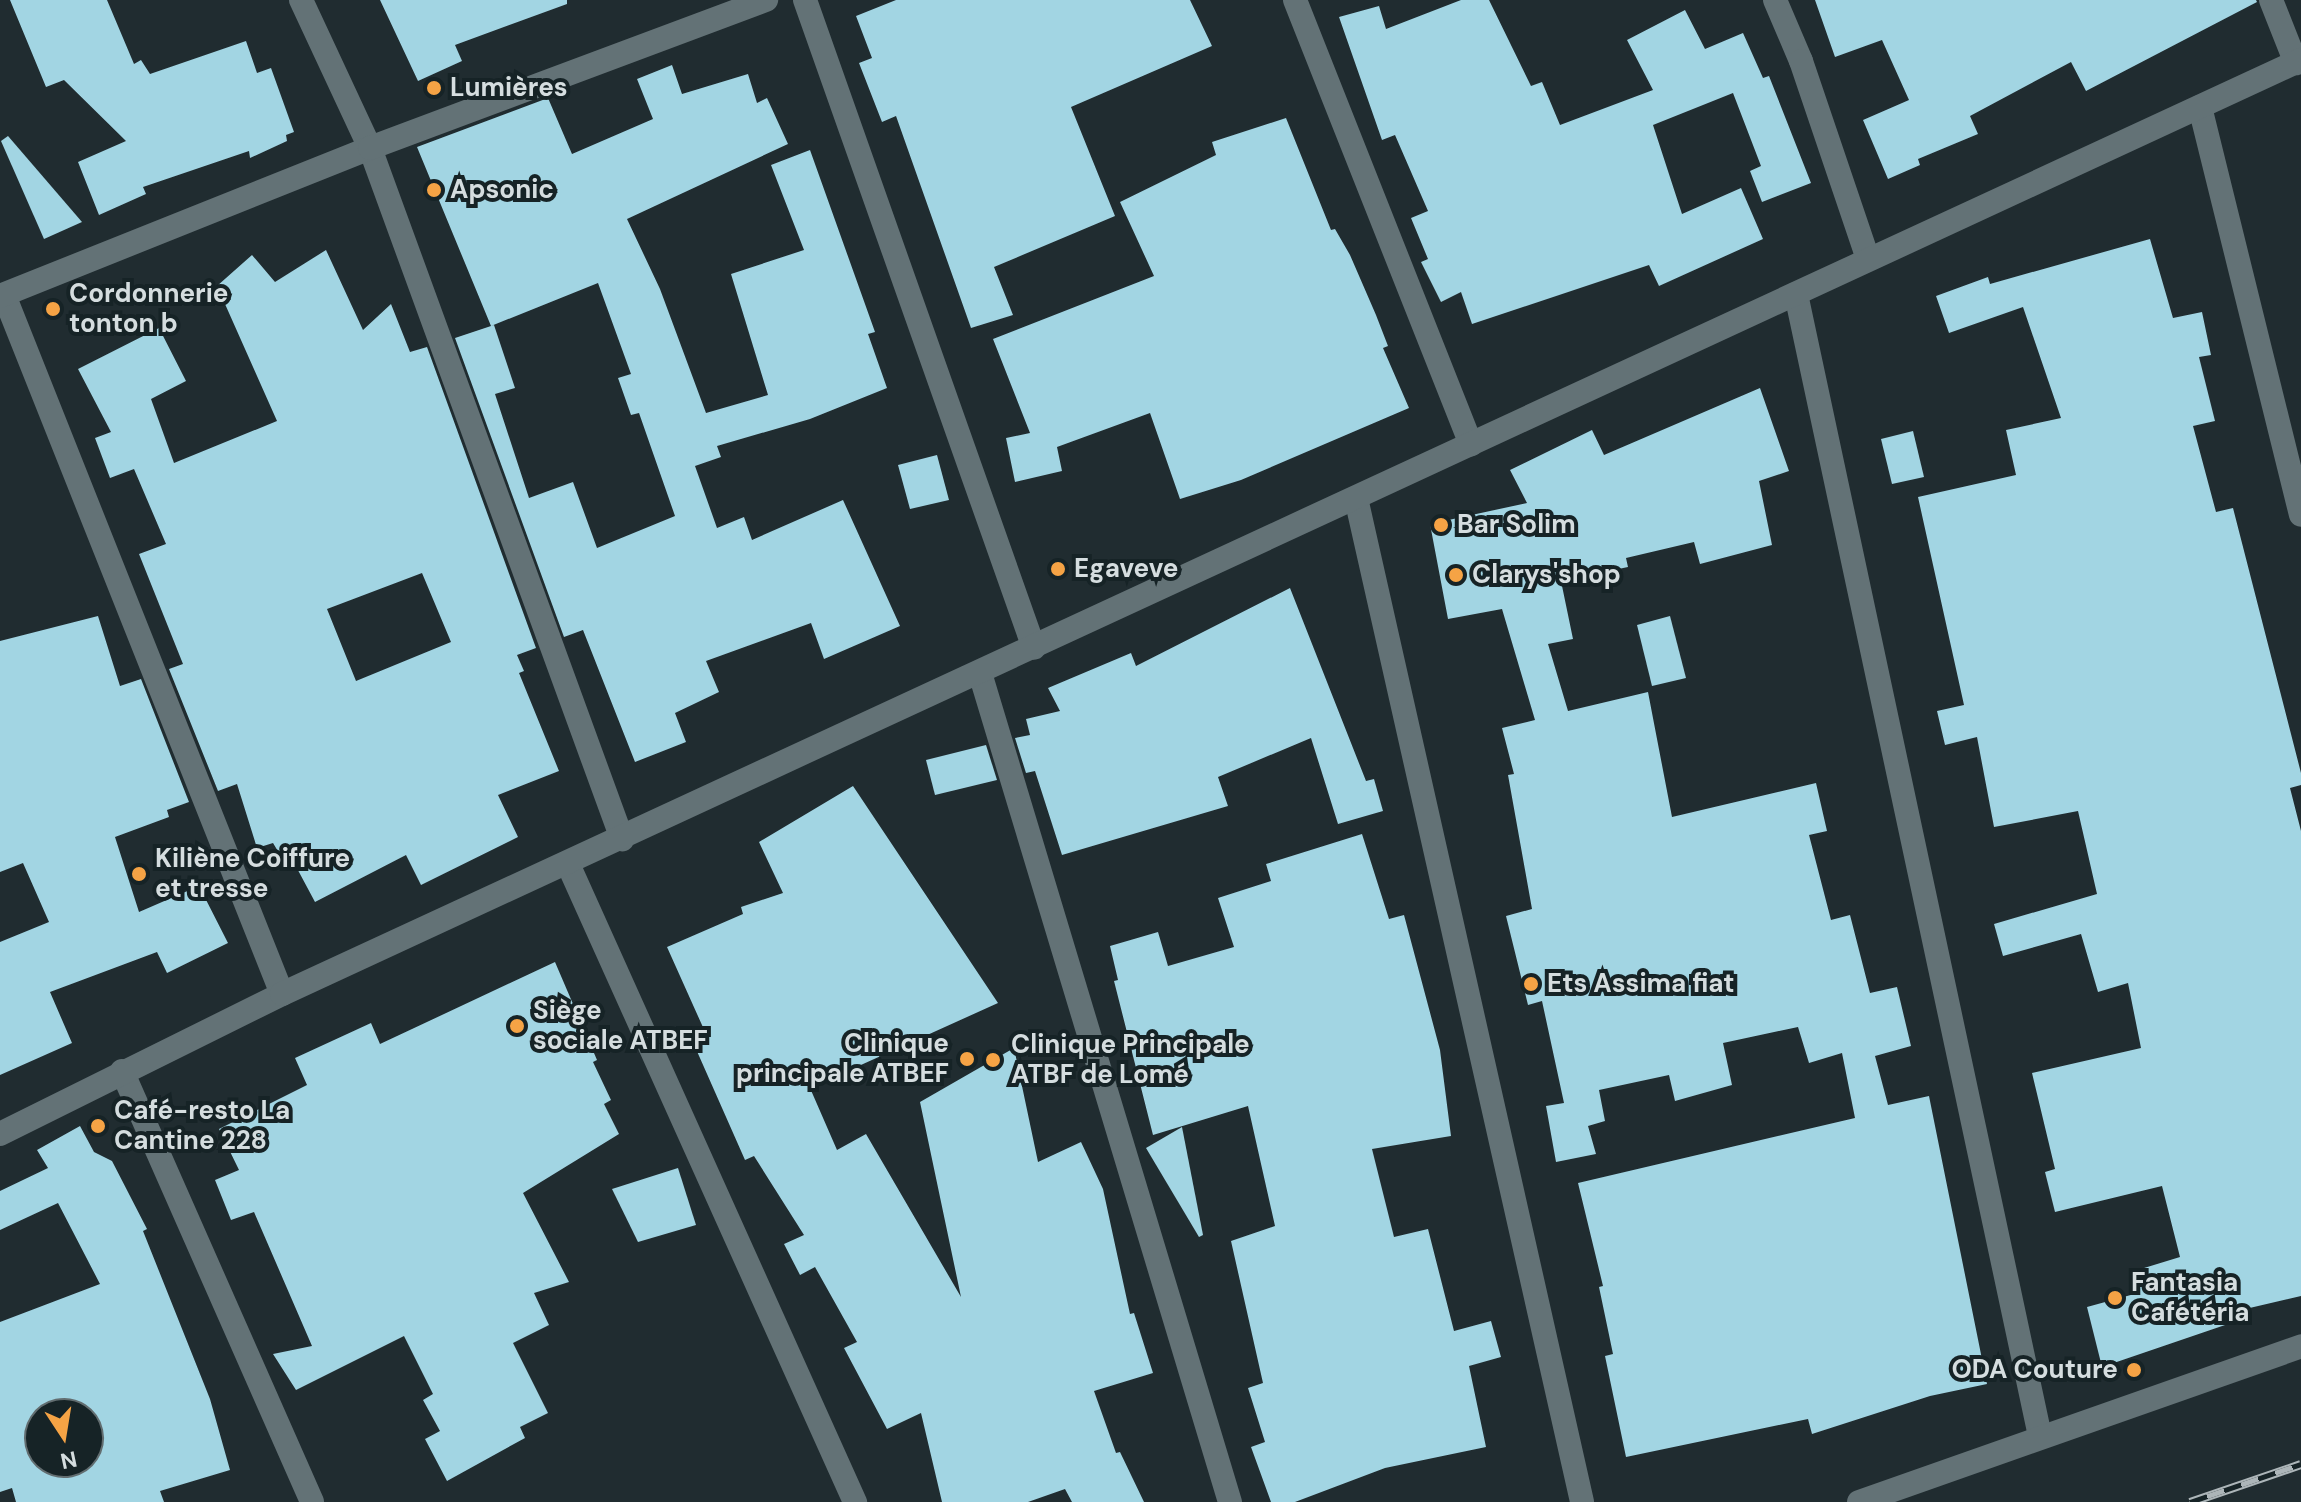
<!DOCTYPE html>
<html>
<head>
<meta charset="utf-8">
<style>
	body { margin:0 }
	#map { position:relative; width:2301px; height:1502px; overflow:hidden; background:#202c30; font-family:"DM Sans",sans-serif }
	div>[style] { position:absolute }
	.building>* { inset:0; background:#a2d5e3 }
	.minor>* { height:24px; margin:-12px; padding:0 12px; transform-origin:12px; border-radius:12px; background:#637276 }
	.rail>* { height:9px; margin-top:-4.5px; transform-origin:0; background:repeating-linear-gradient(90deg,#162326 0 18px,#acb5b8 0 36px); box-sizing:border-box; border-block:2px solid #acb5b8 }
	.dots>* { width:22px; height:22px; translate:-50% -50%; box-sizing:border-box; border:4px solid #162326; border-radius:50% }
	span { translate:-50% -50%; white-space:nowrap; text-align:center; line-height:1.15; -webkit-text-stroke:8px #162326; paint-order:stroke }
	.poi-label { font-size:26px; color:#d5dddf; font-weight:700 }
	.left { translate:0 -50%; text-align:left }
	.right { translate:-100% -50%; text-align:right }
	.north { position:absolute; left:24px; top:1398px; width:80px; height:80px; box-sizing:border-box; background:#162326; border:2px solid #626d70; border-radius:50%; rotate:168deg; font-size:22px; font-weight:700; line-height:32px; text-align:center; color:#d5dddf }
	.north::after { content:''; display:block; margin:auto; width:28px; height:36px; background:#f5a345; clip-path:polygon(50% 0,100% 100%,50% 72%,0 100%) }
</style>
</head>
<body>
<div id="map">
	<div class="building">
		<i style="clip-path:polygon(10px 0,107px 0,134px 64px,141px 60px,150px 74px,246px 41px,257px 73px,271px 68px,294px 132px,286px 135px,287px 141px,250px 158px,249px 151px,143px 187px,146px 194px,99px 215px,78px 162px,126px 141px,64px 80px,46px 87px)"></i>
		<i style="clip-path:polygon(380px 0,567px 0,567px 4px,455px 45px,462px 61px,418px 81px)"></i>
		<i style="clip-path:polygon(896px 0,1190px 0,1212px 46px,1071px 107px,1115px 216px,994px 267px,1013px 315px,971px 328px,896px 116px,882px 122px,859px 63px,872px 58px,856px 16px)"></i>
		<i style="clip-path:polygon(1461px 0,1489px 0,1531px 86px,1542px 82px,1560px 125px,1653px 90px,1627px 40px,1685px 10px,1705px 49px,1743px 33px,1763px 78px,1769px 76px,1811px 183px,1762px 202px,1750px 171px,1761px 166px,1733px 93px,1653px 125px,1682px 214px,1741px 188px,1763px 239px,1659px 286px,1649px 265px,1472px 324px,1461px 292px,1441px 302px,1421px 262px,1428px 259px,1411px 218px,1428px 211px,1395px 135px,1382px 140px,1339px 17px,1379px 6px,1386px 29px)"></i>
		<i style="clip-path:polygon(1815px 0,2256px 0,2257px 2px,2086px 91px,2071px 62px,1970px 116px,1978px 134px,1918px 159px,1920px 165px,1888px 179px,1863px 120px,1909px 100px,1882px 40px,1835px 57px)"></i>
		<i style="clip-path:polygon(672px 65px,682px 94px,748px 74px,757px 103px,767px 98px,788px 144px,627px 219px,660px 289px,706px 413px,768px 395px,731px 274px,804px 250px,771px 165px,810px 150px,875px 332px,868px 334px,887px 388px,810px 419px,717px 446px,721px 457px,695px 466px,717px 528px,744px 517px,752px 540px,843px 500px,900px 626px,824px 659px,811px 623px,706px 661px,719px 692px,675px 713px,686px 742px,635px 762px,583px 630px,564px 637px,455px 338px,494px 325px,515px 388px,495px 394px,529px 498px,573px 482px,597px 548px,675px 516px,639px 413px,631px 415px,618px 378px,631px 374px,598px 283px,491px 326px,417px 147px,548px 98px,572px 154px,653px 119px,637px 79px)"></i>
		<i style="clip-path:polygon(1286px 118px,1331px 230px,1335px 229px,1350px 255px,1376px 315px,1388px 346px,1383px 348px,1409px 408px,1241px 480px,1180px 499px,1150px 413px,1057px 447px,1062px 471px,1015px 482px,1006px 438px,1030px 433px,993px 339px,1154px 276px,1120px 202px,1216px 155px,1212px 142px)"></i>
		<i style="clip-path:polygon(8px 136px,82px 222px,44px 239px,1px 141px)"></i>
		<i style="clip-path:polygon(2150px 239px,2173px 318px,2202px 312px,2211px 355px,2199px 357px,2215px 421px,2193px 426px,2216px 512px,2233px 508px,2301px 773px,2301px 785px,2290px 788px,2301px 831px,2301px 1296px,2224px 1314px,2228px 1324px,2102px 1367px,2087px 1307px,2138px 1293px,2131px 1272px,2180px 1257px,2162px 1186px,2055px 1212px,2045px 1172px,2055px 1169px,2032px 1073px,2141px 1048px,2128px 983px,2098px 992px,2081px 934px,2003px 956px,1994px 924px,2097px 894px,2078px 811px,1994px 827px,1977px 737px,1945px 745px,1937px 711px,1964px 705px,1918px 497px,2016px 475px,2006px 430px,2061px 418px,2023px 307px,1949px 333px,1936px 296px,1988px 277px,1990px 284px)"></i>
		<i style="clip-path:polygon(evenodd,326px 250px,363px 330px,391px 304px,410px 352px,427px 347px,536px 648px,517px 655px,524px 671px,519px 673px,559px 771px,498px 795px,518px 837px,421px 885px,406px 855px,315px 902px,292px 859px,285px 863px,273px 843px,257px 848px,237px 784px,218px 791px,169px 669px,183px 664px,139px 554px,166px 544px,134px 469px,110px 478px,95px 438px,111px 432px,78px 369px,159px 328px,186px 381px,151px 399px,174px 463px,277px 421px,217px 286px,252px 255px,275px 282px,326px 250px,422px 573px,451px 642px,356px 681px,327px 609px,422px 573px)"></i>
		<i style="clip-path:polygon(1760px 388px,1789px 471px,1759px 481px,1772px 545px,1700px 564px,1694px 542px,1626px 558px,1628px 567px,1561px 581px,1573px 639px,1548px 644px,1568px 711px,1648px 692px,1672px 817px,1816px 783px,1827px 831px,1809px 835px,1831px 920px,1850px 915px,1870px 993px,1897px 987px,1911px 1046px,1875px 1056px,1888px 1105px,1929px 1096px,1987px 1384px,1930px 1396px,1812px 1434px,1808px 1419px,1626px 1457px,1605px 1356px,1613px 1354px,1599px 1287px,1603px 1286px,1578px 1183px,1855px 1118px,1842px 1053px,1809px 1063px,1798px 1027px,1723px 1043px,1732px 1085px,1675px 1101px,1669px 1075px,1599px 1090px,1605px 1121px,1588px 1126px,1596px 1154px,1556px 1162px,1546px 1106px,1564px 1103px,1542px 1001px,1528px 1005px,1506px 916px,1532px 909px,1508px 775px,1514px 774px,1502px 728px,1535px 720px,1502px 609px,1448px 619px,1430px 524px,1527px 503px,1510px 470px,1592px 430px,1604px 455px)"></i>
		<i style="clip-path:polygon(1913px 431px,1924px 477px,1892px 484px,1881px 439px)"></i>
		<i style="clip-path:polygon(937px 455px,949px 500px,910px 509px,898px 465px)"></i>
		<i style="clip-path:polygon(1290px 588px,1366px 781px,1374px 779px,1383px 811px,1338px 824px,1311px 738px,1218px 777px,1228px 806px,1062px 855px,1035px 771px,1026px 773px,1015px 738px,1030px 735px,1026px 719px,1060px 711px,1048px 688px,1131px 653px,1136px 666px)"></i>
		<i style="clip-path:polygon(98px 616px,120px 686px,141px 679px,189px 802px,167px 810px,169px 817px,115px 837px,139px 912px,199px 886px,228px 943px,167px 973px,157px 952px,50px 992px,72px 1043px,0 1075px,0 942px,49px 922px,23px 863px,0 872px,0 641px)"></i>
		<i style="clip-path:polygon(1670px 616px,1686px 678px,1652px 686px,1637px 625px)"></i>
		<i style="clip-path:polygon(986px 745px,997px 780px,935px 795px,926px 760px)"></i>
		<i style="clip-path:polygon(853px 786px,998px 1003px,810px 1088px,837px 1150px,866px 1134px,961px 1297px,920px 1102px,1014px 1048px,1038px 1162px,1081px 1142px,1103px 1189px,1130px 1314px,1134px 1313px,1153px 1373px,1094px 1391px,1116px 1453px,1120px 1452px,1144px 1502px,1072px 1502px,1065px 1489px,1028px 1502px,942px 1502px,921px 1413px,887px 1429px,844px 1348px,857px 1342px,815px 1267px,800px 1275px,784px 1244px,804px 1235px,754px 1156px,745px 1160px,692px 1040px,706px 1034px,667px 947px,743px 914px,741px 907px,783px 893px,759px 842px)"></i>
		<i style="clip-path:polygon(1362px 834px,1389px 919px,1404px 915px,1440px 1050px,1451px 1136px,1372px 1149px,1394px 1237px,1428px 1229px,1454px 1331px,1491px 1321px,1501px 1357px,1469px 1366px,1486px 1447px,1385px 1468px,1295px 1502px,1271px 1502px,1251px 1447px,1265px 1442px,1248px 1388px,1263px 1383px,1231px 1241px,1275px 1226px,1248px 1106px,1153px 1135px,1114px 981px,1118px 980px,1110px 946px,1158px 932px,1168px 966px,1234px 947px,1218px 898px,1271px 881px,1266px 864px)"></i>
		<i style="clip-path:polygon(555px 962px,597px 1060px,593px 1062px,611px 1100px,604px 1104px,619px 1134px,523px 1193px,569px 1282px,534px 1293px,549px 1325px,513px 1343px,548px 1413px,520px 1427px,525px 1438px,447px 1481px,425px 1439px,440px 1431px,423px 1400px,433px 1394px,404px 1336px,296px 1390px,273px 1354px,312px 1346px,254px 1212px,231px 1220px,215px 1180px,239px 1170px,219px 1129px,307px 1085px,295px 1058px,371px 1023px,380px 1044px)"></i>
		<i style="clip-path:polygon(evenodd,80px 1126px,94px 1152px,112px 1161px,147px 1229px,143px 1231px,210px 1399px,230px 1470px,160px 1491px,164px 1502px,16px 1502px,12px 1488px,0 1492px,0 1322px,100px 1284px,58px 1203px,0 1230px,0 1191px,48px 1168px,37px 1150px,80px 1126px,40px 1414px,88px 1414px,88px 1462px,40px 1462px,40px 1414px)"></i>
		<i style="clip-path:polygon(1182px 1127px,1203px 1235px,1199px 1237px,1146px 1148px)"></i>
		<i style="clip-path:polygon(678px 1168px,696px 1225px,638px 1242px,612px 1189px)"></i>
	</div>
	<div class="minor">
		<i style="left:301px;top:0;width:163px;rotate:65deg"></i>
		<i style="left:370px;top:148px;width:736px;rotate:69.96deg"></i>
		<i style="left:805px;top:0;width:687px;rotate:70.54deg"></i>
		<i style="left:1295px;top:0;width:478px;rotate:68.4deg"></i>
		<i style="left:1775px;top:0;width:66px;rotate:66.9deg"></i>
		<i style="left:1801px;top:61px;width:209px;rotate:71.3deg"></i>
		<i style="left:2271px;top:0;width:68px;rotate:68.4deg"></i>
		<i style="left:2200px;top:107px;width:420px;rotate:76.1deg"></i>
		<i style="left:1796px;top:294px;width:1168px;rotate:77.94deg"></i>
		<i style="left:4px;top:295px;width:752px;rotate:68.31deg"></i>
		<i style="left:0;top:296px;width:399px;rotate:-21.8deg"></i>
		<i style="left:370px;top:148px;width:423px;rotate:-20.5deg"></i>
		<i style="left:1356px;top:498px;width:1029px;rotate:77.31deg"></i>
		<i style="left:980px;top:673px;width:866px;rotate:73.22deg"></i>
		<i style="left:568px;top:864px;width:700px;rotate:65.78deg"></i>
		<i style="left:122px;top:1071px;width:471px;rotate:66.2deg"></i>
		<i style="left:0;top:1134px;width:315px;rotate:-26.4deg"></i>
		<i style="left:282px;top:994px;width:2225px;rotate:-24.83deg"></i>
		<i style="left:1859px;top:1502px;width:469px;rotate:-19.4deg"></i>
	</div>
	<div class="rail">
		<i style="left:2190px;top:1502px;width:117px;rotate:-18.9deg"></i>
	</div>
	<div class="dots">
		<i style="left:434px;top:88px;background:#f5a345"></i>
		<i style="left:434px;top:190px;background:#f5a345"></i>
		<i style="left:53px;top:309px;background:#f5a345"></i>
		<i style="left:1441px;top:525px;background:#f5a345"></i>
		<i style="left:1058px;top:569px;background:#f5a345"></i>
		<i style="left:1456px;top:575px;background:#f5a345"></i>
		<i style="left:139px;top:874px;background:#f5a345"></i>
		<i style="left:1531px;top:984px;background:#f5a345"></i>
		<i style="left:517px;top:1026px;background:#f5a345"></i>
		<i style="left:967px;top:1059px;background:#f5a345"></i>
		<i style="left:993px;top:1060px;background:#f5a345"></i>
		<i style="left:98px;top:1126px;background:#f5a345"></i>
		<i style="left:2115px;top:1298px;background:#f5a345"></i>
		<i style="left:2134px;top:1370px;background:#f5a345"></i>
	</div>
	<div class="poi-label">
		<span class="left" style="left:450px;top:88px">Lumières</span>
		<span class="left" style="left:450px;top:190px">Apsonic</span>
		<span class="left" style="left:69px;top:309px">Cordonnerie<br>tonton b</span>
		<span class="left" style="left:1457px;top:525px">Bar Solim</span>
		<span class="left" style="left:1074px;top:569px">Egaveve</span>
		<span class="left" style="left:1472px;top:575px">Clarys'shop</span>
		<span class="left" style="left:155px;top:874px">Kiliène Coiffure<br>et tresse</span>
		<span class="left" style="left:1547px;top:984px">Ets Assima fiat</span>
		<span class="left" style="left:533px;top:1026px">Siège<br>sociale ATBEF</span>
		<span class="right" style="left:949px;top:1059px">Clinique<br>principale ATBEF</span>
		<span class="left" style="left:1011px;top:1060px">Clinique Principale<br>ATBF de Lomé</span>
		<span class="left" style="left:114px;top:1126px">Café-resto La<br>Cantine 228</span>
		<span class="left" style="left:2131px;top:1298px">Fantasia<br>Cafétéria</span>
		<span class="right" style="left:2118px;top:1370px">ODA Couture</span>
	</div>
	<div class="north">N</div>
</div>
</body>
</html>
